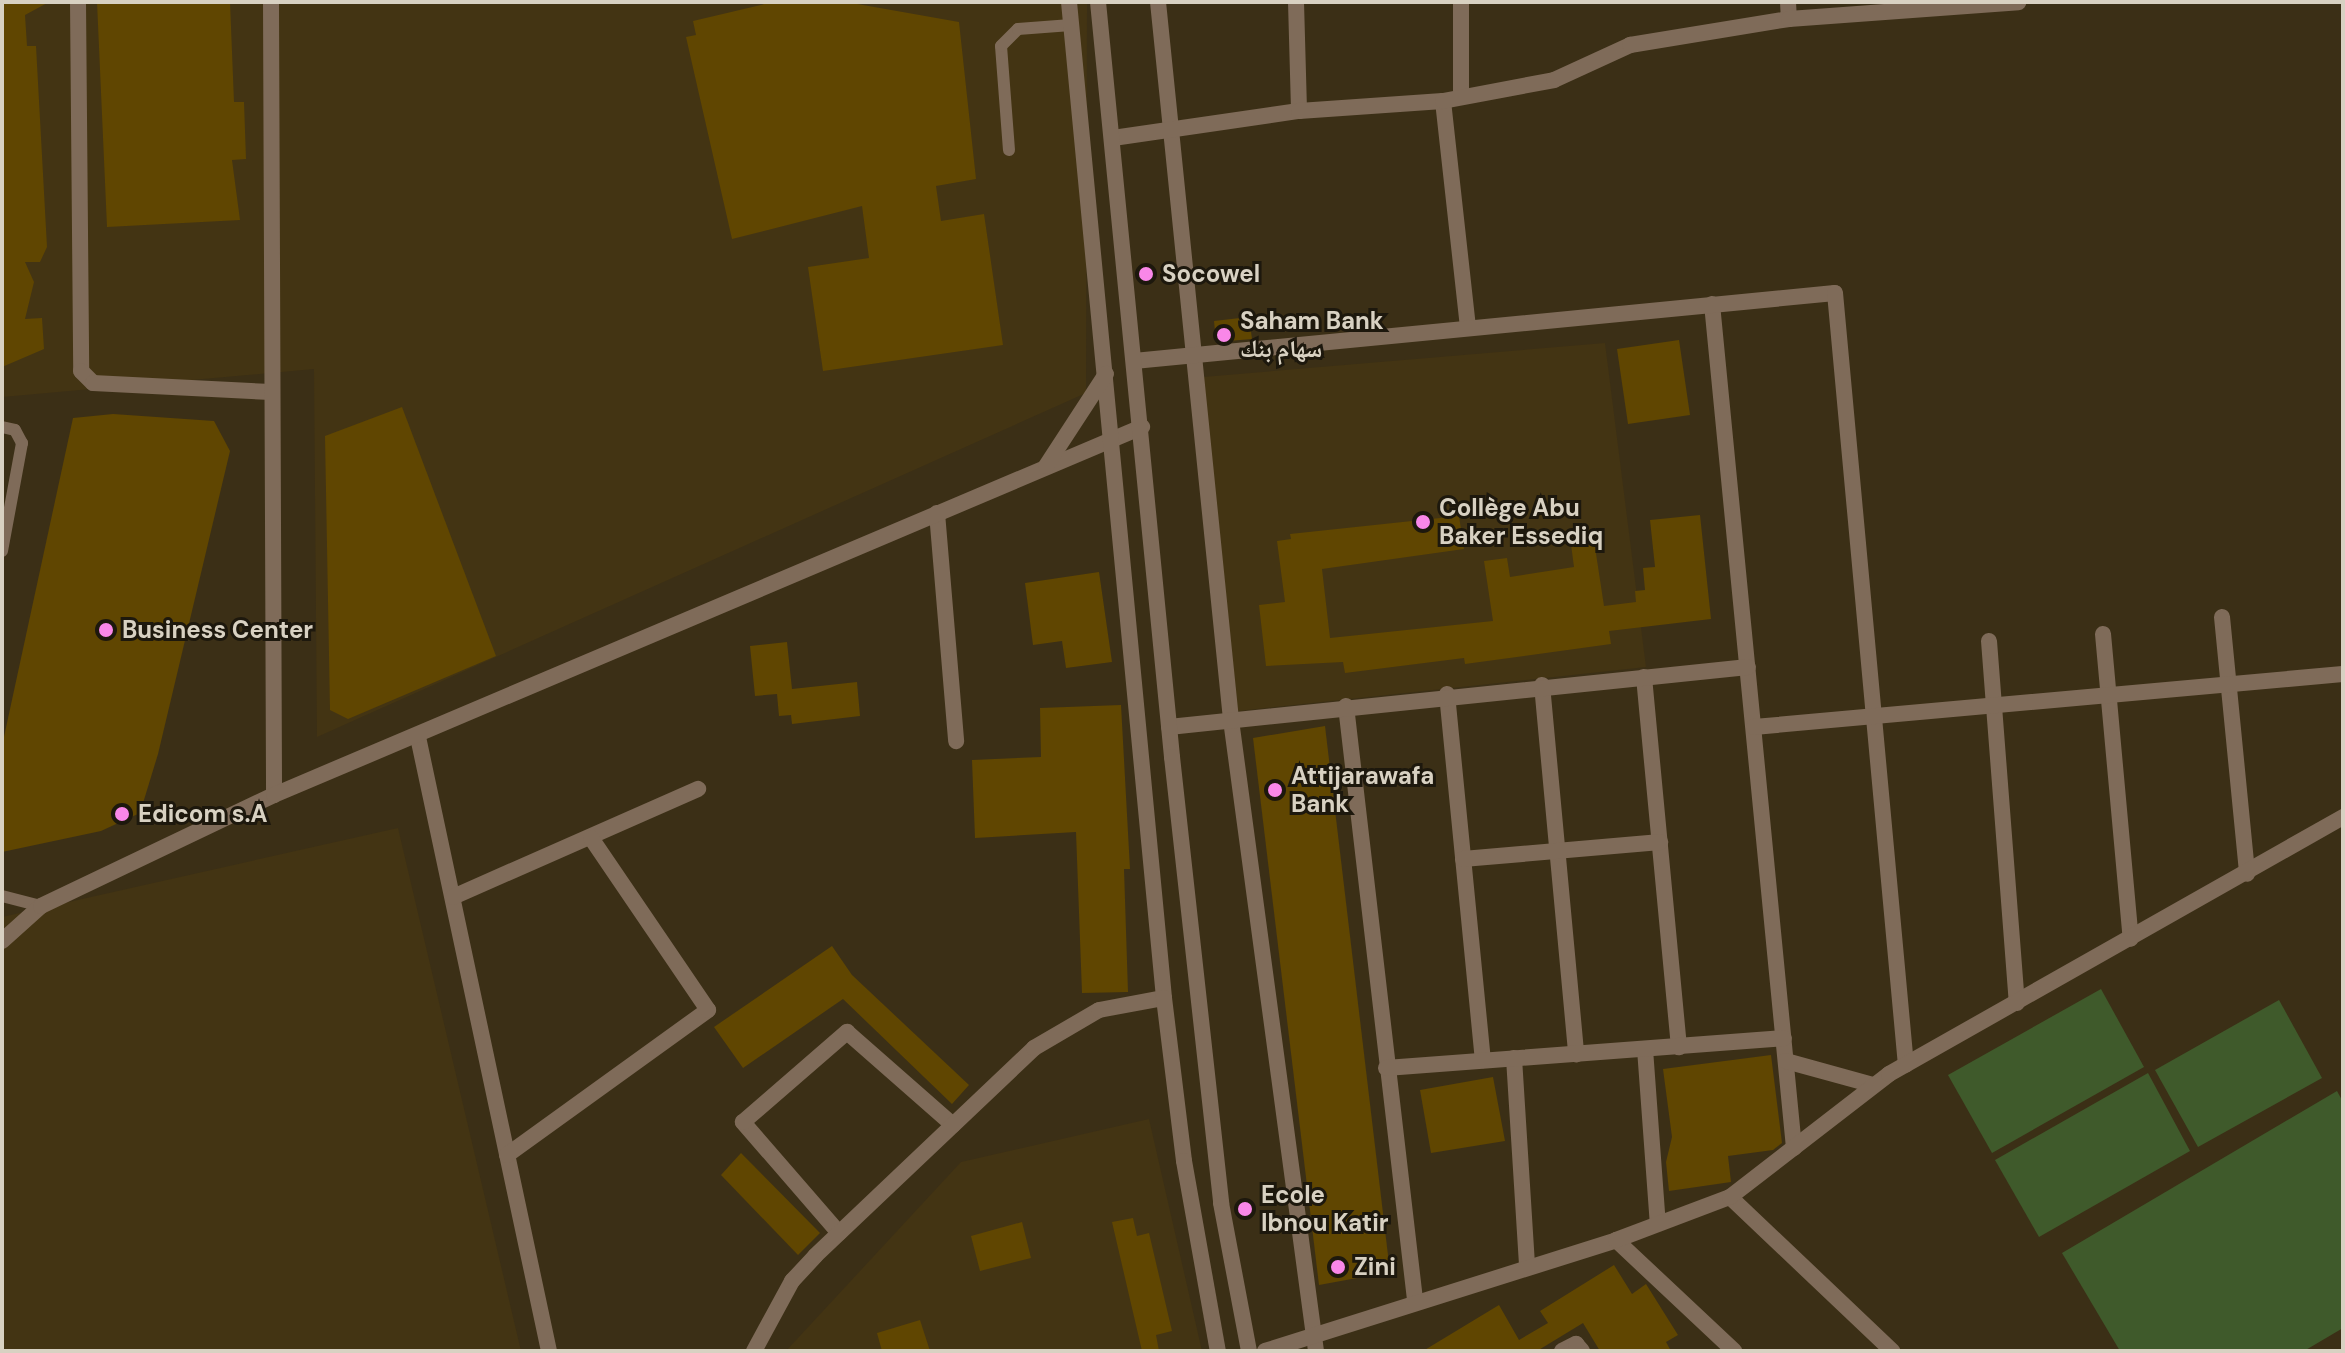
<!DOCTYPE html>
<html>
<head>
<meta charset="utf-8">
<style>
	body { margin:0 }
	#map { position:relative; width:2345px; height:1353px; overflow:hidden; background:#3b2f16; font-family:"DM Sans","Noto Naskh Arabic",sans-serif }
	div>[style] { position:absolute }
	.built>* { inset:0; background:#433413 }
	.green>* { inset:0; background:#3f5a2b }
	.building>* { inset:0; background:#604601 }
	.service>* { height:12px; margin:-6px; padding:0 6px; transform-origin:6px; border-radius:6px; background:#7f6b59 }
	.minor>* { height:16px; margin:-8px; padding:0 8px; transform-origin:8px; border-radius:8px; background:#7f6b59 }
	.tertiary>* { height:16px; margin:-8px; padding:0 8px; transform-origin:8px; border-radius:8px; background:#7f6b59 }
	.dots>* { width:22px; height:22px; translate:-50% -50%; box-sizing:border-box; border:4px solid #1d180d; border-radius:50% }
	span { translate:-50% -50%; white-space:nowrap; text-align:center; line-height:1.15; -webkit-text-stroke:6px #1d180d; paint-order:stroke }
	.poi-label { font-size:24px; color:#d8d1c2; font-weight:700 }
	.left { translate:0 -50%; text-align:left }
	.frame { position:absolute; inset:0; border:4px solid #d8d1c2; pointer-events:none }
</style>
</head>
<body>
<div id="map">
	<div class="built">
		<i style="clip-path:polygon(2px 2px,1087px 2px,1086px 393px,317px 737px,314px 369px,2px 397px)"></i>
		<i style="clip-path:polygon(1605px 343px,1646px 667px,1238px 711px,1203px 377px)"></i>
		<i style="clip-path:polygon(398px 828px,521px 1351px,2px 1351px,2px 917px)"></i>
		<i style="clip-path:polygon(1149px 1119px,1202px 1351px,786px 1351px,961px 1162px)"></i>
	</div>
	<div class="green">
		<i style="clip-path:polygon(2101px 989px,2144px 1067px,1992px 1153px,1948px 1075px)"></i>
		<i style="clip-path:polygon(2279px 1000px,2322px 1078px,2198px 1147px,2155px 1070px)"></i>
		<i style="clip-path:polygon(2148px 1073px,2190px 1151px,2039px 1237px,1995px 1160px)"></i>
		<i style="clip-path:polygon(2337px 1091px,2343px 1102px,2343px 1328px,2304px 1351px,2120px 1351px,2062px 1253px)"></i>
	</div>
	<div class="building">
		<i style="clip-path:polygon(2px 2px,49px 2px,25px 15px,27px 46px,36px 46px,47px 247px,40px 262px,25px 262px,34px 282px,25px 319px,42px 318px,44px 349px,2px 367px)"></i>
		<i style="clip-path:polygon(97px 2px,230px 2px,234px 102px,244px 102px,246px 159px,232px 160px,240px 220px,107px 227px)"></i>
		<i style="clip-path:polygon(773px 2px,846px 2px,959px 22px,976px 179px,936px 186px,941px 221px,984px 214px,1003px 345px,823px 371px,808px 267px,869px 258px,862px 206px,732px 239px,686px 37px,696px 35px,693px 21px)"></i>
		<i style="clip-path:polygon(1249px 317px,1252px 339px,1216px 342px,1214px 321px)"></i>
		<i style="clip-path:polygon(1679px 340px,1690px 415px,1628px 424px,1617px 349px)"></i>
		<i style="clip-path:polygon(402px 407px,496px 656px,348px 719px,330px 710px,325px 436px)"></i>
		<i style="clip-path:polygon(113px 414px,214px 421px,230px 451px,158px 754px,140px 813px,101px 831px,2px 852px,2px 746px,73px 418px)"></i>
		<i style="clip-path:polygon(1700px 515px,1711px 619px,1609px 631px,1611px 644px,1465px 664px,1464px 658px,1345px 673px,1343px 662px,1266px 666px,1259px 605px,1285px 602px,1277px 541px,1291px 539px,1290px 534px,1459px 516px,1464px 549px,1322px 569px,1330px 638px,1493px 621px,1484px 561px,1507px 558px,1510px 577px,1574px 567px,1570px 537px,1593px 534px,1604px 606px,1636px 602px,1635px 591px,1645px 590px,1643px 568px,1655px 567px,1650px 520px)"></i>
		<i style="clip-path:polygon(1099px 572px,1112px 662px,1066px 668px,1062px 641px,1033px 645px,1025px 583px)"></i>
		<i style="clip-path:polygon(787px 642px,792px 689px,857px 682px,860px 716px,792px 724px,791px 715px,779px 716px,777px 694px,755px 696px,750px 646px)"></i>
		<i style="clip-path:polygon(1121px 705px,1130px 869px,1124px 869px,1128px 992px,1082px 993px,1076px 832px,975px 838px,972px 760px,1041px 757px,1040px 708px)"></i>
		<i style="clip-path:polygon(1325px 726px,1390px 1272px,1319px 1285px,1253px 738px)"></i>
		<i style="clip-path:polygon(832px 946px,852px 975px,969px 1085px,952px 1104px,843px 999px,743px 1068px,714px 1027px)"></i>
		<i style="clip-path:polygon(1771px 1055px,1782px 1143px,1773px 1150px,1728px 1156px,1731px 1182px,1669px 1191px,1666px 1162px,1672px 1137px,1663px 1069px)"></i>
		<i style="clip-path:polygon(1493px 1077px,1505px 1141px,1431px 1153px,1420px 1090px)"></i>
		<i style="clip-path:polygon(741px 1153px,820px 1233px,798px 1255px,721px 1175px)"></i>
		<i style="clip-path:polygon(1133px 1218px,1137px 1236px,1149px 1233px,1172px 1331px,1156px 1335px,1159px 1351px,1142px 1351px,1112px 1222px)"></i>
		<i style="clip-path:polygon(1022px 1222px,1031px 1258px,980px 1271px,971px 1236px)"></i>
		<i style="clip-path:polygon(1614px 1265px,1632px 1294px,1646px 1284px,1678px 1335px,1666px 1342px,1671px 1351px,1600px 1351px,1583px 1323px,1537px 1351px,1423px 1351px,1499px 1305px,1519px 1340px,1548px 1323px,1540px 1311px)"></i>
		<i style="clip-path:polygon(920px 1320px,930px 1351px,882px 1351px,877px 1333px)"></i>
	</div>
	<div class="service">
		<i style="left:1009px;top:150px;width:104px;rotate:-94.4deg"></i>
		<i style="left:1001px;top:46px;width:24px;rotate:-45deg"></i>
		<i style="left:1018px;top:29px;width:53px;rotate:-4.3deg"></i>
		<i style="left:2px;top:427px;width:13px;rotate:13deg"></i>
		<i style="left:15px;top:430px;width:15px;rotate:62deg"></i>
		<i style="left:22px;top:443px;width:110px;rotate:100.5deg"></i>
		<i style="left:2px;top:896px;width:40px;rotate:14.4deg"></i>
	</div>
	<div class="minor">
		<i style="left:78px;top:2px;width:369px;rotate:89.5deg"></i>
		<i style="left:81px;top:371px;width:17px;rotate:45deg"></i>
		<i style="left:93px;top:383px;width:178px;rotate:2.9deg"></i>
		<i style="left:271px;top:2px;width:793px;rotate:89.78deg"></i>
		<i style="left:1158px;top:2px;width:722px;rotate:84.19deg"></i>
		<i style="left:1231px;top:720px;width:637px;rotate:82.33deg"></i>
		<i style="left:1296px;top:2px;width:109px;rotate:88.4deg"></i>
		<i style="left:1461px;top:2px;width:95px;rotate:90deg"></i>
		<i style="left:1788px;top:2px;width:17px;rotate:87deg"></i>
		<i style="left:1443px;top:101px;width:226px;rotate:83.7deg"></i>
		<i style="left:1113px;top:138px;width:188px;rotate:-8.3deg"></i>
		<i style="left:1299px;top:111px;width:144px;rotate:-4deg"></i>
		<i style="left:1443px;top:101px;width:113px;rotate:-10.7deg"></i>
		<i style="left:1554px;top:80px;width:84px;rotate:-24.7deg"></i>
		<i style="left:1630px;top:45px;width:161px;rotate:-9.3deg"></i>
		<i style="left:1789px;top:19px;width:230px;rotate:-4.2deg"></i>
		<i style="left:1712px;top:304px;width:848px;rotate:84.45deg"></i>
		<i style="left:1134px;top:361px;width:704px;rotate:-5.54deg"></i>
		<i style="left:1835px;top:293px;width:775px;rotate:84.75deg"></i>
		<i style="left:937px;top:513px;width:229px;rotate:85.2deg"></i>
		<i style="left:2222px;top:617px;width:258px;rotate:84.4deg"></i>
		<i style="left:2103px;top:634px;width:306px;rotate:84.8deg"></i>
		<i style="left:1989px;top:641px;width:363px;rotate:85.6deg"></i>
		<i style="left:1644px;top:677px;width:372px;rotate:84.6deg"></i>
		<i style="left:1542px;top:685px;width:371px;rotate:84.7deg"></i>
		<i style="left:1447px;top:694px;width:368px;rotate:84.4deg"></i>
		<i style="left:1346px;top:706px;width:598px;rotate:83.37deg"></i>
		<i style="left:1169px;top:727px;width:582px;rotate:-5.92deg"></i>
		<i style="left:1754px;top:727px;width:591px;rotate:-5.14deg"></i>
		<i style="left:418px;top:737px;width:628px;rotate:77.96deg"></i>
		<i style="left:1463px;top:859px;width:198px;rotate:-4.9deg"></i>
		<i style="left:453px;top:897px;width:268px;rotate:-23.8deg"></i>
		<i style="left:2px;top:941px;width:52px;rotate:-41.9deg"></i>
		<i style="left:41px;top:906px;width:258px;rotate:-25.5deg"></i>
		<i style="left:274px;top:795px;width:943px;rotate:-22.98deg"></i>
		<i style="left:1645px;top:1049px;width:175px;rotate:85.8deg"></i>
		<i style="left:1514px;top:1058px;width:209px;rotate:86.4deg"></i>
		<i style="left:1786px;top:1061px;width:90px;rotate:15.4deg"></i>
		<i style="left:1386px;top:1068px;width:399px;rotate:-4.3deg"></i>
		<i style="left:507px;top:1155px;width:248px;rotate:-35.8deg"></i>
		<i style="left:708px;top:1010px;width:208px;rotate:-124.2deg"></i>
		<i style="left:1730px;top:1197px;width:224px;rotate:43.5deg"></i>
		<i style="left:839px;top:1233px;width:147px;rotate:-130.9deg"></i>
		<i style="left:743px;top:1122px;width:138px;rotate:-40.9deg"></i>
		<i style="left:847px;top:1032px;width:141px;rotate:41.3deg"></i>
		<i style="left:1616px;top:1240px;width:162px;rotate:43.2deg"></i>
		<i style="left:754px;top:1351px;width:80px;rotate:-61.5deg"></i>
		<i style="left:792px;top:1281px;width:34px;rotate:-47deg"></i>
		<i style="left:815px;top:1256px;width:302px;rotate:-43.5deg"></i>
		<i style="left:1034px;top:1048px;width:75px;rotate:-30.3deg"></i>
		<i style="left:1099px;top:1010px;width:66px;rotate:-10.5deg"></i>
		<i style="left:1265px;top:1351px;width:368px;rotate:-17.5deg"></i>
		<i style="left:1616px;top:1240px;width:122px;rotate:-20.7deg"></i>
		<i style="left:1730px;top:1197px;width:201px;rotate:-37.7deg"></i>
		<i style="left:1889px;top:1074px;width:522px;rotate:-29.51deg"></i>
		<i style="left:1562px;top:1351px;width:16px;rotate:-27deg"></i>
		<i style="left:1576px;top:1344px;width:9px;rotate:49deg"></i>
	</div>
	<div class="tertiary">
		<i style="left:1069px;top:2px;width:1001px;rotate:84.55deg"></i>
		<i style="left:1164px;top:998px;width:164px;rotate:83deg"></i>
		<i style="left:1184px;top:1161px;width:193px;rotate:79.9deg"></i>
		<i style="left:1098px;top:2px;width:759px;rotate:84.4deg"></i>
		<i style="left:1172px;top:757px;width:449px;rotate:83.7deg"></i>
		<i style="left:1221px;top:1203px;width:151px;rotate:79.3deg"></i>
		<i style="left:1046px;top:466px;width:110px;rotate:-56.9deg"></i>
	</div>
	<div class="dots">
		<i style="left:1146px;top:274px;background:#f987e8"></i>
		<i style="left:1224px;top:335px;background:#f987e8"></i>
		<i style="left:1423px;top:522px;background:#f987e8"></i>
		<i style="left:106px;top:630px;background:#f987e8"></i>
		<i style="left:1275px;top:790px;background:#f987e8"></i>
		<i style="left:122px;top:814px;background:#f987e8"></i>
		<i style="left:1245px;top:1209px;background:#f987e8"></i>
		<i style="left:1338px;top:1267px;background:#f987e8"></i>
	</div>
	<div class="poi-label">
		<span class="left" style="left:1162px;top:274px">Socowel</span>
		<span class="left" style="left:1240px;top:335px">Saham Bank<br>سهام بنك</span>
		<span class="left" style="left:1439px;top:522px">Collège Abu<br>Baker Essediq</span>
		<span class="left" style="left:122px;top:630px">Business Center</span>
		<span class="left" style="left:1291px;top:790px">Attijarawafa<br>Bank</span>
		<span class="left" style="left:138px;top:814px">Edicom s.A</span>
		<span class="left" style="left:1261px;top:1209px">Ecole<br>Ibnou Katir</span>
		<span class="left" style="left:1354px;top:1267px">Zini</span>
	</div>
	<div class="frame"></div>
</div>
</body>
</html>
